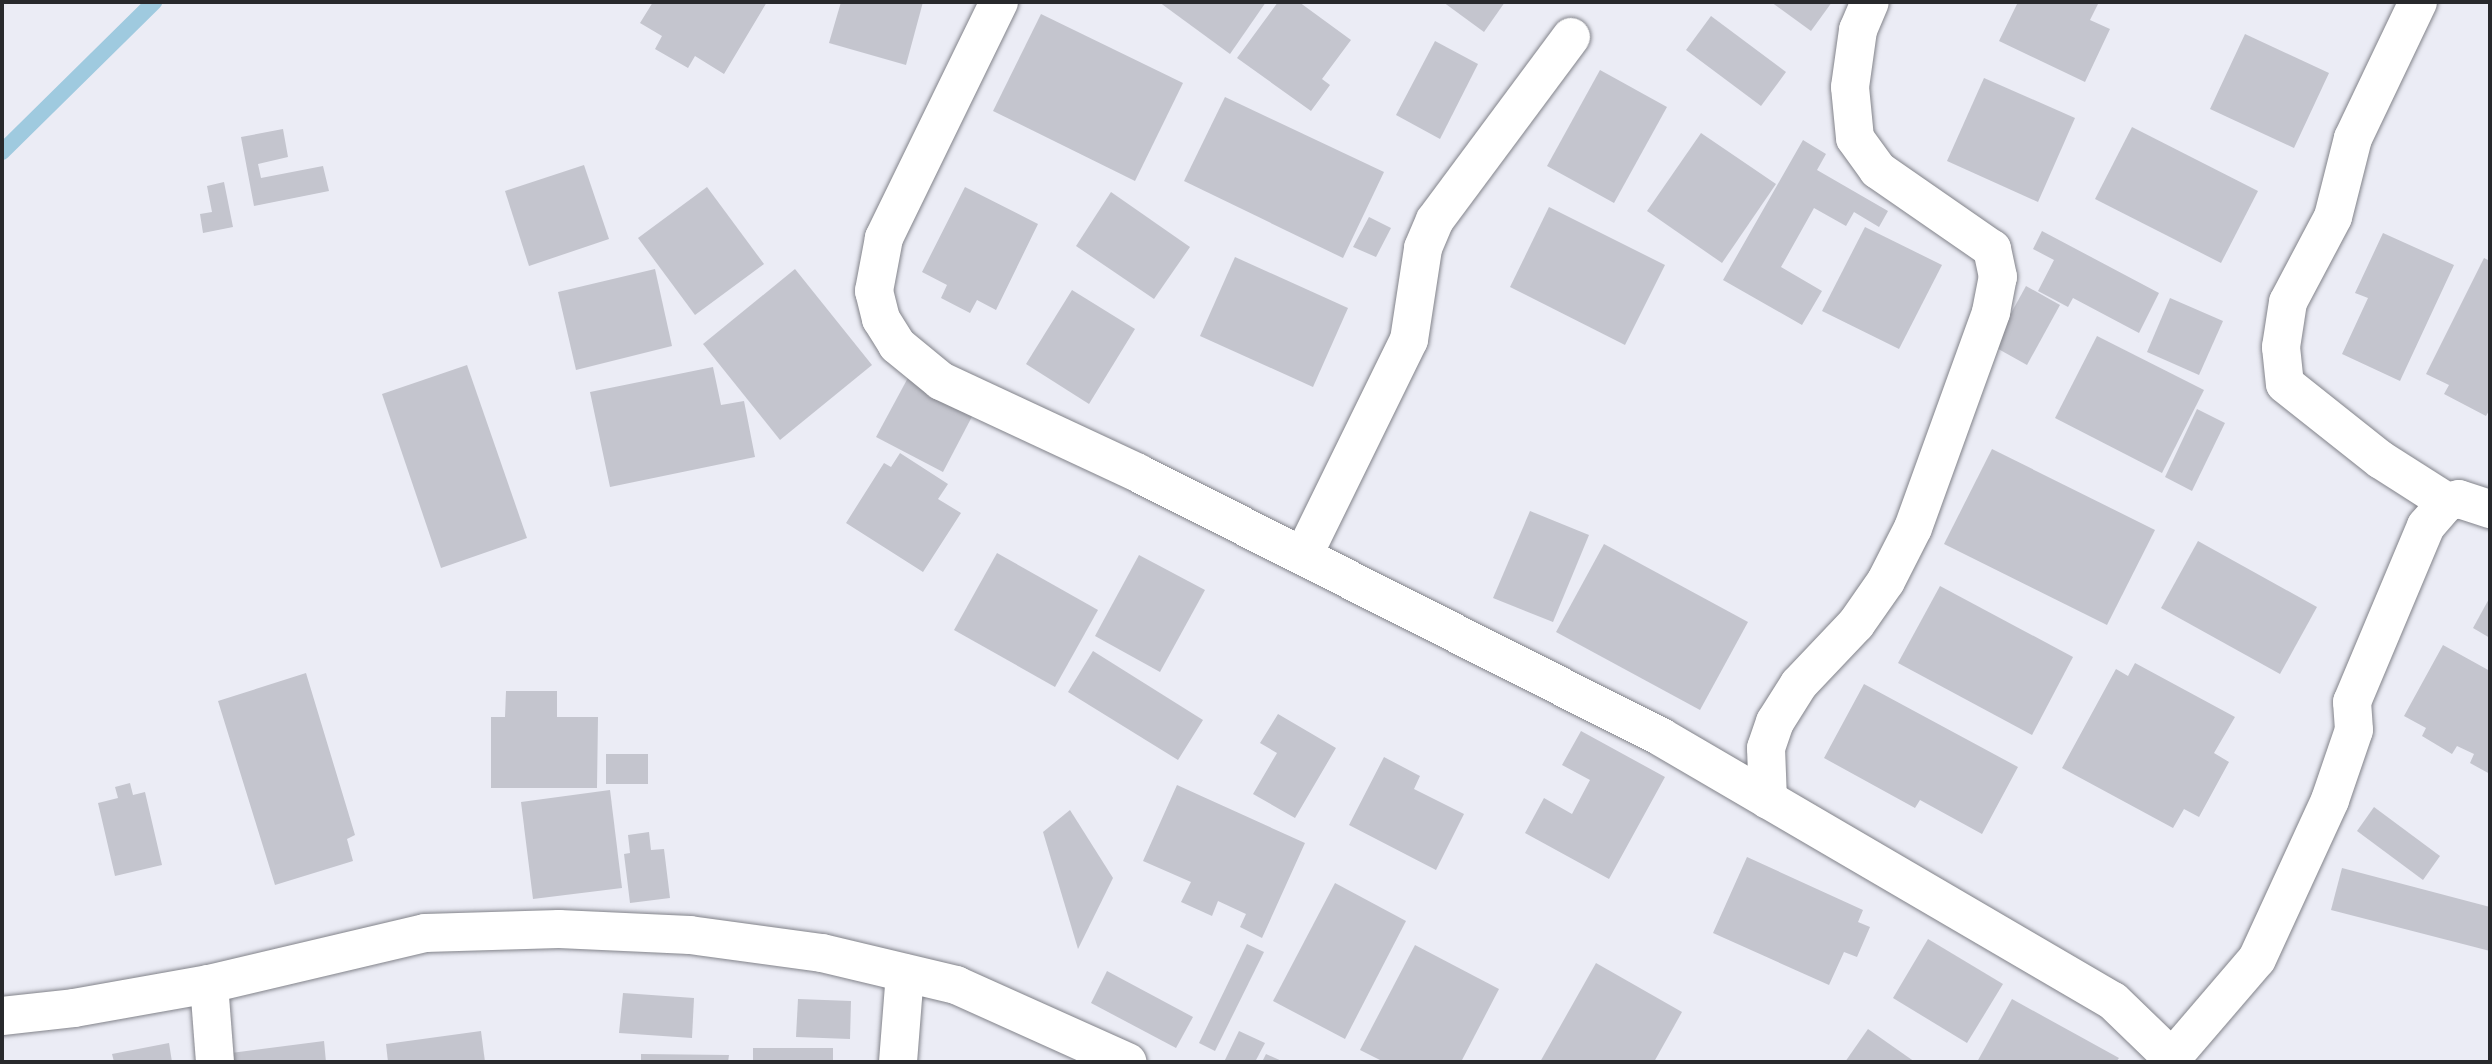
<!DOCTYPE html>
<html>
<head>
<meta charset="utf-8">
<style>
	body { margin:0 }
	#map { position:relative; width:2492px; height:1064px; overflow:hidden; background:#ebecf5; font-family:"Archivo Narrow",sans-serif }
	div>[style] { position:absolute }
	.stream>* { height:16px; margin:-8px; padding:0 8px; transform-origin:8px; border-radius:8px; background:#9fcadf }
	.building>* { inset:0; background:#c4c5ce }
	.roads { filter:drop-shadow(0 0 2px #82838a) drop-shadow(0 0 2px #82838a) }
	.minor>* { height:38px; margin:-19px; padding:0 19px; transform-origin:19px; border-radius:19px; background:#fff }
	span { translate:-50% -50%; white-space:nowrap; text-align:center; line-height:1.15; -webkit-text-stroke:7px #ebecf5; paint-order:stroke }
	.frame { position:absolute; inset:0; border:4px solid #28292c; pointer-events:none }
</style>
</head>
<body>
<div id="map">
	<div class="stream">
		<i style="left:2px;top:152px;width:214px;rotate:-44.6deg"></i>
	</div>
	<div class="building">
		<i style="clip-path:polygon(653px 2px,767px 2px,724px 74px,695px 56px,688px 68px,655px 49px,662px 36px,640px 23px)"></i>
		<i style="clip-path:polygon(841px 2px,923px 2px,906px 65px,829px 43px)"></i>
		<i style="clip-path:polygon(1159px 2px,1266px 2px,1230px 54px)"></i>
		<i style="clip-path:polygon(1278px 2px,1299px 2px,1351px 40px,1322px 79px,1330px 85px,1311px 111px,1237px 58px)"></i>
		<i style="clip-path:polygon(1443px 2px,1505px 2px,1484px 32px)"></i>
		<i style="clip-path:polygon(1771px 2px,1832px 2px,1811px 31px)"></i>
		<i style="clip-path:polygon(2018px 2px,2099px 2px,2090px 20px,2110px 29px,2085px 82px,1999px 41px)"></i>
		<i style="clip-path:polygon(1041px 14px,1183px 83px,1135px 181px,993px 111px)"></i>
		<i style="clip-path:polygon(1711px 16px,1786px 72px,1761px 106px,1686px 50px)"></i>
		<i style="clip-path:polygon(2245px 34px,2329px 73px,2294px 148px,2210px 109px)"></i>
		<i style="clip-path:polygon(1435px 41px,1478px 64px,1440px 139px,1396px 115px)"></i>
		<i style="clip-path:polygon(1600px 70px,1667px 107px,1614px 203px,1547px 166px)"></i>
		<i style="clip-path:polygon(1984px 78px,2075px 118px,2038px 202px,1947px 161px)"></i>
		<i style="clip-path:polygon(1225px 97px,1384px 172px,1343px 258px,1184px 181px)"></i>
		<i style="clip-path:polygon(2132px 127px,2258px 191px,2221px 263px,2095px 199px)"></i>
		<i style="clip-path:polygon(283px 129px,288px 157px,258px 164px,261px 178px,323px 166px,329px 191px,254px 206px,241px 137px)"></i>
		<i style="clip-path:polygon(1701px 133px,1776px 184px,1722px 263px,1647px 211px)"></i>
		<i style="clip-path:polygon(1803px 140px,1826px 154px,1817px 170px,1888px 211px,1879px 227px,1854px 212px,1846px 226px,1814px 208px,1781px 267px,1822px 291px,1802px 325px,1723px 280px)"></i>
		<i style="clip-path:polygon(584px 165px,609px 239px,529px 266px,505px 191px)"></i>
		<i style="clip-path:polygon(224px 182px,233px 227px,203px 233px,200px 214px,212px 212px,207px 186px)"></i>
		<i style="clip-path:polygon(707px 187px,764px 264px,695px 315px,638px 238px)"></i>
		<i style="clip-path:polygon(965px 187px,1038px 224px,996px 310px,977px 300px,970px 313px,941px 298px,947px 285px,922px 272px)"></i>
		<i style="clip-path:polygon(1111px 192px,1190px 247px,1154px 299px,1076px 246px)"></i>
		<i style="clip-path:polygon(1549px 207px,1665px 265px,1625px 345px,1510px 287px)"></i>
		<i style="clip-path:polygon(1369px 217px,1391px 228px,1376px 257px,1353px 247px)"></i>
		<i style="clip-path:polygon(1865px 227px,1942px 265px,1899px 349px,1822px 311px)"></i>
		<i style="clip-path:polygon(2042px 231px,2159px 293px,2139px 333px,2073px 298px,2068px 307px,2038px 291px,2054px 260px,2033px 249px)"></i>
		<i style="clip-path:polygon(2383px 233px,2454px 265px,2400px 381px,2342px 354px,2368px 298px,2355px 293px)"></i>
		<i style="clip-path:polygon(1235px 257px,1348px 308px,1313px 387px,1200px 336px)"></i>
		<i style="clip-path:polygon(2484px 258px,2490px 261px,2490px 409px,2486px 416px,2444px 394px,2449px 385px,2426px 374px)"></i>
		<i style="clip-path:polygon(655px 269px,672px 346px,576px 370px,558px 292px)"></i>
		<i style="clip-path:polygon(795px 269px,872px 365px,780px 440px,703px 344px)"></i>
		<i style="clip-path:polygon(2026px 286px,2060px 305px,2027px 365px,1993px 346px)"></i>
		<i style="clip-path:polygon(1072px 290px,1135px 329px,1089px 404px,1026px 364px)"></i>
		<i style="clip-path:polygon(2170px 298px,2223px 321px,2199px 375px,2147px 352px)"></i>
		<i style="clip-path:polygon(2097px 336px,2204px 390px,2162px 473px,2055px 418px)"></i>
		<i style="clip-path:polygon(467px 365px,527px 538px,441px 568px,382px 394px)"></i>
		<i style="clip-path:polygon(713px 367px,721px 405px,744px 401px,755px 457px,610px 487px,590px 392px)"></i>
		<i style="clip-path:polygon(910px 374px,976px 409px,943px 472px,876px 437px)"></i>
		<i style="clip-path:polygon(2197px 409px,2225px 423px,2192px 491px,2165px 477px)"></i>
		<i style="clip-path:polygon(1992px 449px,2155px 530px,2107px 625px,1944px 544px)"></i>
		<i style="clip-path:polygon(900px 453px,948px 484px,938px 499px,961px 513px,923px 572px,846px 523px,884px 463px,891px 467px)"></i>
		<i style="clip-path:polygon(1530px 511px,1589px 535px,1553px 622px,1493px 598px)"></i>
		<i style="clip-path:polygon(2198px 541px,2317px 607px,2280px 674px,2161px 608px)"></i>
		<i style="clip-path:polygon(1604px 544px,1748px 622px,1700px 710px,1556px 632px)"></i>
		<i style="clip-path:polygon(997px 553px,1098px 610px,1055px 687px,954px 630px)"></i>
		<i style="clip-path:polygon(1139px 555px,1205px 590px,1160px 672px,1095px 636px)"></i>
		<i style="clip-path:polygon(1940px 586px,2073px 657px,2032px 735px,1898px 663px)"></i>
		<i style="clip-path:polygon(2490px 597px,2490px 638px,2473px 628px)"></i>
		<i style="clip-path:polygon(2443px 645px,2490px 671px,2490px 774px,2470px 763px,2474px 754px,2457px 746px,2452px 754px,2422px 736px,2426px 728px,2404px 716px)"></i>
		<i style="clip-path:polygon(1093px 651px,1203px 720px,1178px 760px,1068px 692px)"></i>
		<i style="clip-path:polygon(2135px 663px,2235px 717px,2214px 753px,2229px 762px,2199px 817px,2184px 809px,2173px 828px,2062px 768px,2116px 669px,2128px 676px)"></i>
		<i style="clip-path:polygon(306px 673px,355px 835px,347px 839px,353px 861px,275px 885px,218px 701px)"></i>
		<i style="clip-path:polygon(1864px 684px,2018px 767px,1982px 834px,1920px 800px,1915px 808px,1824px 758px)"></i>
		<i style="clip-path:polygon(506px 691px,557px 691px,557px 717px,598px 717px,597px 788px,491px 788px,491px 717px,505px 717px)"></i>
		<i style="clip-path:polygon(1278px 714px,1336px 748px,1295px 818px,1253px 794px,1277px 753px,1260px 743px)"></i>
		<i style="clip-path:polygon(1581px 731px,1665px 777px,1609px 879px,1525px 833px,1544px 798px,1572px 814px,1590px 780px,1562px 765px)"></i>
		<i style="clip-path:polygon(606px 754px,648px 754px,648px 784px,606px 784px)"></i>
		<i style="clip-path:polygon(1384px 757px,1420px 776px,1414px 789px,1464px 814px,1436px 870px,1349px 825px)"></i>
		<i style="clip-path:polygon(130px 783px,133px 795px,145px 792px,162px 865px,115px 876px,98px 803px,118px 798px,115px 787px)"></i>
		<i style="clip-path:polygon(1177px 785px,1305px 843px,1262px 938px,1240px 927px,1246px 914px,1218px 901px,1212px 916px,1181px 902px,1191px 882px,1143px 861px)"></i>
		<i style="clip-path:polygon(610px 790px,622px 888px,533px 899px,521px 802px)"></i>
		<i style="clip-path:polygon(2374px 807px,2440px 856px,2423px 880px,2357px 831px)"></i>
		<i style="clip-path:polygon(1070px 810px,1113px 878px,1078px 949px,1043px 832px)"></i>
		<i style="clip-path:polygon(649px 832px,651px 850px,664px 849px,670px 898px,630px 903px,624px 854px,630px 853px,628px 835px)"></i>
		<i style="clip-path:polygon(1747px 857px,1863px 910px,1858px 922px,1870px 927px,1857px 957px,1844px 952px,1829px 985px,1713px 933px)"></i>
		<i style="clip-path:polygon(2342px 868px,2490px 907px,2490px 951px,2331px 910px)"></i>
		<i style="clip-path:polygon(1335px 883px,1406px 921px,1345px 1039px,1273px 1001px)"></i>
		<i style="clip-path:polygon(1928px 939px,2003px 984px,1967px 1043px,1893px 998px)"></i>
		<i style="clip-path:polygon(1247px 944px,1264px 952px,1215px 1051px,1199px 1043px)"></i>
		<i style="clip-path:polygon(1415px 945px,1499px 989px,1461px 1062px,1384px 1062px,1360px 1050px)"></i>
		<i style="clip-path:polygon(1596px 963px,1682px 1012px,1654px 1062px,1540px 1062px)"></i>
		<i style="clip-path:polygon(1107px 971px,1193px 1017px,1176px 1048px,1091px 1003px)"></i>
		<i style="clip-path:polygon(623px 993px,694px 998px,692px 1038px,619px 1033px)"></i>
		<i style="clip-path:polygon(798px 999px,851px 1001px,850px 1039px,796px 1037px)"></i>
		<i style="clip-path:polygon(2012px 999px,2119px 1058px,2116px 1062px,1977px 1062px)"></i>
		<i style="clip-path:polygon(1868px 1029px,1915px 1062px,1845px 1062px)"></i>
		<i style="clip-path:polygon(481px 1031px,485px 1062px,388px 1062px,386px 1044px)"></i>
		<i style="clip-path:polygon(1239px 1031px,1265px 1043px,1255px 1062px,1224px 1062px)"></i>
		<i style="clip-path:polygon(324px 1041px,326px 1062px,232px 1062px,231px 1053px)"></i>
		<i style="clip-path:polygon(169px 1043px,172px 1062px,114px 1062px,112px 1054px)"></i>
		<i style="clip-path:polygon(753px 1048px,833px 1048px,833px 1062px,753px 1062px)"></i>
		<i style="clip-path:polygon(641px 1054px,729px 1055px,728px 1062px,641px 1062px)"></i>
		<i style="clip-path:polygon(1266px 1054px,1284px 1062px,1262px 1062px)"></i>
	</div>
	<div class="roads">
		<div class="minor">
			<i style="left:999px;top:2px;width:263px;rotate:116deg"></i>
			<i style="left:884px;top:238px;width:54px;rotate:100.7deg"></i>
			<i style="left:874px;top:291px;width:29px;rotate:76deg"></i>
			<i style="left:881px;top:319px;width:31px;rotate:58deg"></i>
			<i style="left:897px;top:345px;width:57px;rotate:39.3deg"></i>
			<i style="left:941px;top:381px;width:217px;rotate:25deg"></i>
			<i style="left:1138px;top:473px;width:586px;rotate:26.78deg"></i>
			<i style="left:1661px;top:737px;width:523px;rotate:30.29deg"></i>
			<i style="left:2113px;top:1001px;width:82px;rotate:44deg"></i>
			<i style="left:2172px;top:1058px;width:4px;rotate:117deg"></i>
			<i style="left:2418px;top:2px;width:151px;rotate:115.5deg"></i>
			<i style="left:2353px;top:138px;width:81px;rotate:104.2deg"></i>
			<i style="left:2333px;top:217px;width:96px;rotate:117.9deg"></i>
			<i style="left:2288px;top:302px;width:46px;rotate:98.8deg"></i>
			<i style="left:2281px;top:347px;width:37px;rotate:84deg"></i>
			<i style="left:2285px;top:384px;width:122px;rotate:38.4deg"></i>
			<i style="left:2381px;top:460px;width:78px;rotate:32.5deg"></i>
			<i style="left:1303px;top:556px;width:241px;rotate:-63.9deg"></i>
			<i style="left:1409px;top:340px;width:93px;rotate:-81.3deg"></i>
			<i style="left:1423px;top:248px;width:30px;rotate:-67deg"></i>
			<i style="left:1435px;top:220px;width:228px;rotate:-53.4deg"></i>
			<i style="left:1768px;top:800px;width:52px;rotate:-92.2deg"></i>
			<i style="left:1766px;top:748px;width:28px;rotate:-71deg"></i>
			<i style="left:1775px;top:722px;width:45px;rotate:-57.7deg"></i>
			<i style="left:1799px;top:684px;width:83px;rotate:-46.5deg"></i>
			<i style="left:1856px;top:624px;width:52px;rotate:-55.1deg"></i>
			<i style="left:1886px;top:581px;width:59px;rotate:-63deg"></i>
			<i style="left:1913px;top:528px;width:230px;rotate:-70.1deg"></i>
			<i style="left:1991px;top:312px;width:36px;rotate:-79deg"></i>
			<i style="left:1998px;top:277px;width:29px;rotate:-102deg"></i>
			<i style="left:1992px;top:249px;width:139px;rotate:-145.3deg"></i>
			<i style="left:1878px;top:170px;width:39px;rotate:-126deg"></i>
			<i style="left:1855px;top:138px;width:51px;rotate:-95.6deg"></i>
			<i style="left:1850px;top:87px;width:58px;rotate:-82deg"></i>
			<i style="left:1858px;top:30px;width:30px;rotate:-67deg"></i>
			<i style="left:209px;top:984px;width:78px;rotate:85.6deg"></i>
			<i style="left:2px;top:1016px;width:72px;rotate:-6.3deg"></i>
			<i style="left:74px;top:1008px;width:137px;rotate:-10.1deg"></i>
			<i style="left:209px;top:984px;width:222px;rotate:-13.3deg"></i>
			<i style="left:425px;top:933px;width:134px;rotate:-1.7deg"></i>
			<i style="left:559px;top:929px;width:131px;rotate:2.6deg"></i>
			<i style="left:690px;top:935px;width:133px;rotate:7.8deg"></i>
			<i style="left:822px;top:953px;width:138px;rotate:13.4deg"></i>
			<i style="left:956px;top:985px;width:188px;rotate:24.2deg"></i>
			<i style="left:2172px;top:1058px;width:130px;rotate:-49.4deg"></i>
			<i style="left:2257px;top:959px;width:175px;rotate:-65.3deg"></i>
			<i style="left:2330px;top:800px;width:74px;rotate:-71.1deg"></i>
			<i style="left:2354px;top:730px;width:28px;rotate:-94deg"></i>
			<i style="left:2352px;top:702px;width:191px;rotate:-67.2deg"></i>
			<i style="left:2426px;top:526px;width:32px;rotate:-49deg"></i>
			<i style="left:2447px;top:502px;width:12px;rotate:-14deg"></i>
			<i style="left:2459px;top:499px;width:33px;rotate:18deg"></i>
			<i style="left:898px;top:1062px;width:89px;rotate:-85.5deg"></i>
		</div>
	</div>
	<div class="frame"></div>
</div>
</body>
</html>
